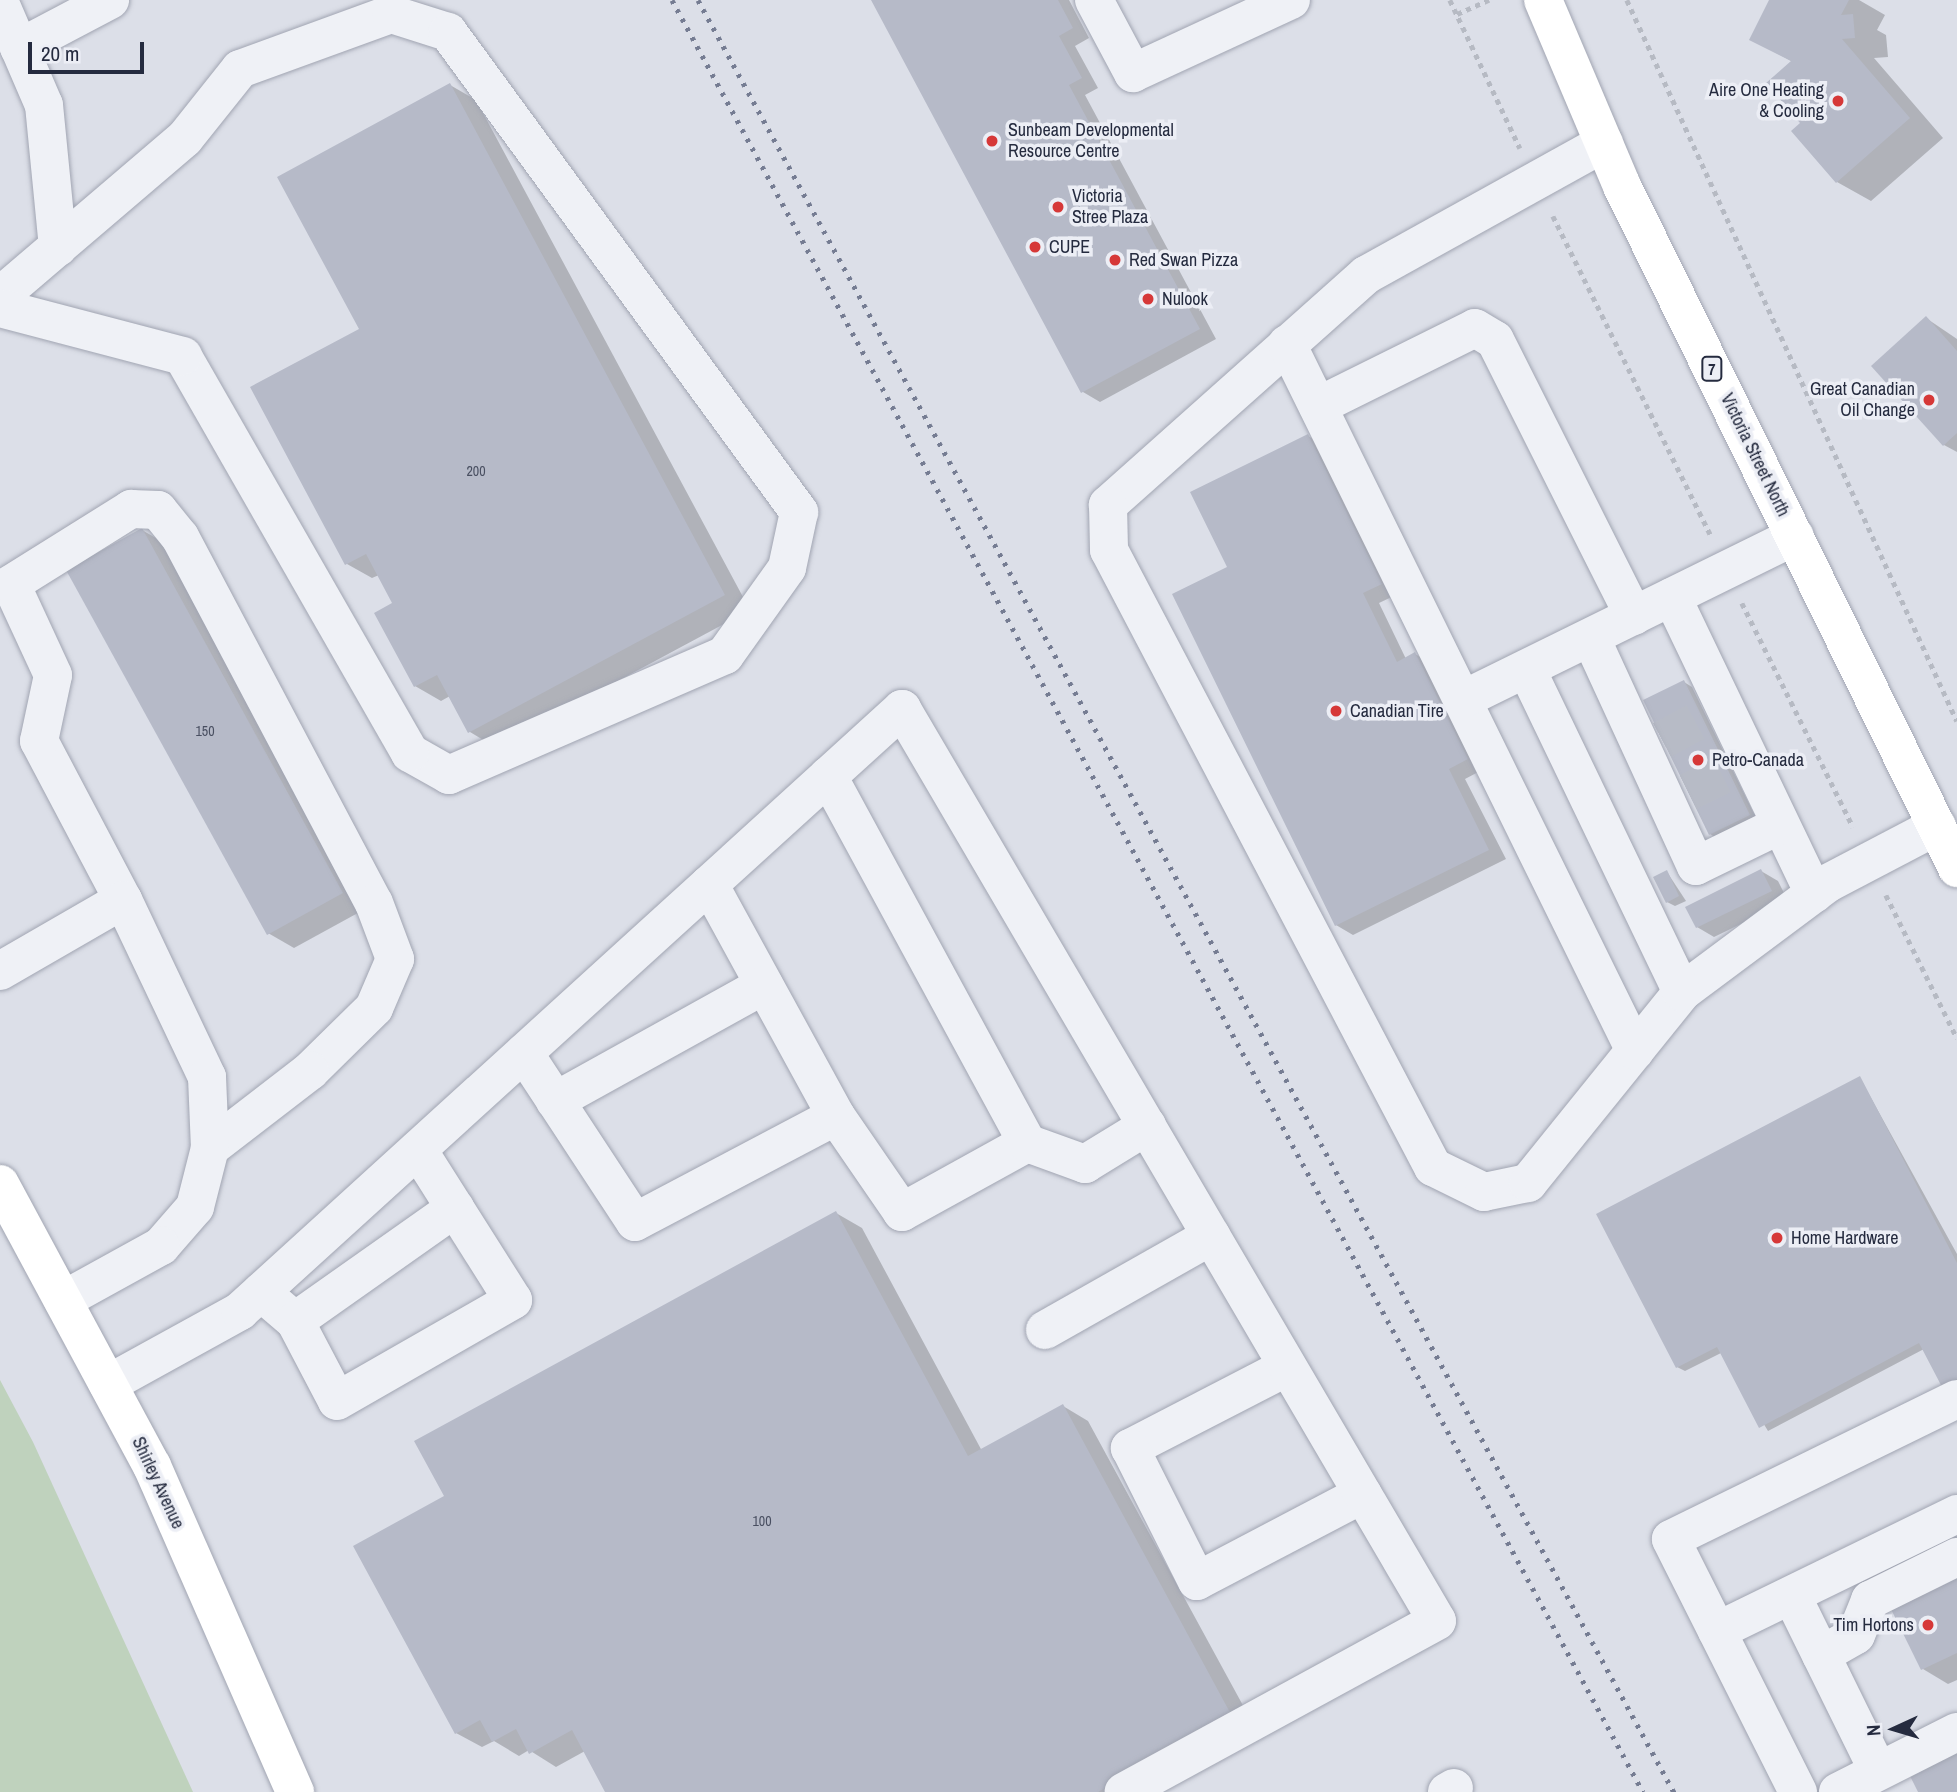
<!DOCTYPE html>
<html>
<head>
<meta charset="utf-8">
<style>
	body { margin:0 }
	#map { position:relative; width:1957px; height:1792px; overflow:hidden; background:#dcdfe8; font-family:"Archivo Narrow",sans-serif }
	div>[style] { position:absolute }
	.green>* { inset:0; background:#bfd2bd }
	.shadow>* { inset:0; background:#0003 }
	.building>* { inset:0; background:#b6bac8 }
	.minor-tunnel>* { height:38px; margin-top:-19px; transform-origin:0; background:repeating-linear-gradient(90deg,#b7bbc6 0 38px,transparent 0 57px) }
	.path>* { height:4.5px; margin-top:-2.25px; transform-origin:0; background:repeating-linear-gradient(90deg,#b6bac3 0 5px,transparent 0 10px) }
	.roads { filter:drop-shadow(0 0 2px #a1a5b2) drop-shadow(0 0 2px #a1a5b2) }
	.minor>* { height:38px; margin:-19px; padding:0 19px; transform-origin:19px; border-radius:19px; background:#eff1f6 }
	.major>* { height:38px; margin:-19px; padding:0 19px; transform-origin:19px; border-radius:19px; background:#fff }
	.rail>* { height:5px; margin-top:-2.5px; transform-origin:0; background:repeating-linear-gradient(90deg,#757c92 0 3.5px,transparent 0 10.5px) }
	.dots>* { width:19px; height:19px; translate:-50% -50%; box-sizing:border-box; border:4px solid #eceef5; border-radius:50% }
	span { translate:-50% -50%; white-space:nowrap; text-align:center; line-height:1.15; -webkit-text-stroke:7px #eceef5; paint-order:stroke }
	.number-label { font-size:14px; color:#494f61 }
	.number-label span { -webkit-text-stroke-width:0 }
	.shield-label span { padding:2px 5px; background:#eceef5; border:2px solid; border-radius:5px; -webkit-text-stroke-width:0 }
	.shield-label { font-size:16px; color:#252b3f; font-weight:700 }
	.poi-label { font-size:18px; color:#252b3f }
	.right { translate:-100% -50%; text-align:right }
	.left { translate:0 -50%; text-align:left }
	.street-label { font-size:18px; color:#252b3f }
	.north { position:absolute; left:1859px; top:1694px; width:70px; height:70px; -webkit-text-stroke:5px #eceef5; paint-order:stroke; rotate:266deg; font-size:19px; font-weight:700; line-height:28px; text-align:center; color:#252b3f }
	.north::after { content:''; display:block; margin:auto; width:24px; height:32px; background:#252b3f; clip-path:polygon(50% 0,100% 100%,50% 72%,0 100%) }
	.scale { position:absolute; left:28px; top:42px; width:116px; height:32px; box-sizing:border-box; border:4px solid #252b3f; border-top:0; padding-left:9px; font-size:21px; line-height:24px; white-space:nowrap; color:#252b3f; -webkit-text-stroke:5px #eceef5; paint-order:stroke }
</style>
</head>
<body>
<div id="map">
	<div class="green">
		<i style="clip-path:polygon(0 1380px,33px 1442px,193px 1792px,0 1792px)"></i>
	</div>
	<div class="shadow">
		<i style="clip-path:polygon(872px 0,1069px 0,1089px 38px,1075px 46px,1098px 88px,1085px 95px,1216px 339px,1100px 402px,1083px 392px)"></i>
		<i style="clip-path:polygon(1771px 0,1859px 0,1885px 15px,1877px 30px,1886px 35px,1888px 57px,1874px 58px,1943px 138px,1871px 201px,1837px 182px,1803px 123px,1793px 62px,1751px 39px)"></i>
		<i style="clip-path:polygon(450px 85px,476px 100px,750px 610px,495px 747px,470px 732px,450px 696px,441px 701px,415px 686px,394px 604px,379px 575px,372px 578px,347px 564px,361px 329px)"></i>
		<i style="clip-path:polygon(1926px 318px,1957px 339px,1957px 452px,1944px 445px)"></i>
		<i style="clip-path:polygon(1308px 436px,1325px 446px,1398px 594px,1379px 603px,1406px 659px,1415px 654px,1432px 664px,1484px 769px,1465px 779px,1506px 859px,1353px 935px,1336px 925px,1229px 567px)"></i>
		<i style="clip-path:polygon(142px 530px,168px 545px,367px 908px,294px 948px,268px 933px)"></i>
		<i style="clip-path:polygon(1684px 682px,1692px 687px,1757px 820px,1718px 839px,1710px 834px)"></i>
		<i style="clip-path:polygon(1761px 871px,1778px 881px,1788px 901px,1714px 937px,1697px 927px)"></i>
		<i style="clip-path:polygon(1667px 872px,1686px 901px,1675px 906px,1667px 902px)"></i>
		<i style="clip-path:polygon(1860px 1078px,1957px 1254px,1957px 1387px,1924px 1349px,1768px 1431px,1721px 1353px,1685px 1371px,1677px 1367px)"></i>
		<i style="clip-path:polygon(836px 1213px,862px 1228px,982px 1451px,1063px 1406px,1088px 1421px,1258px 1733px,1150px 1792px,607px 1792px,585px 1751px,556px 1767px,529px 1750px,519px 1756px,494px 1741px,482px 1747px,456px 1733px,446px 1497px)"></i>
		<i style="clip-path:polygon(1957px 1564px,1957px 1680px,1948px 1684px,1923px 1669px)"></i>
	</div>
	<div class="building">
		<i style="clip-path:polygon(871px 0,1058px 0,1073px 28px,1059px 36px,1082px 78px,1069px 85px,1200px 329px,1081px 393px)"></i>
		<i style="clip-path:polygon(1769px 0,1849px 0,1841px 15px,1853px 14px,1855px 38px,1842px 39px,1910px 118px,1836px 183px,1791px 131px,1800px 123px,1766px 83px,1791px 61px,1749px 40px)"></i>
		<i style="clip-path:polygon(450px 83px,725px 595px,468px 733px,437px 675px,414px 687px,374px 613px,392px 603px,366px 554px,345px 565px,250px 387px,359px 329px,277px 177px)"></i>
		<i style="clip-path:polygon(1926px 316px,1957px 351px,1957px 433px,1943px 446px,1871px 366px)"></i>
		<i style="clip-path:polygon(1308px 434px,1382px 584px,1363px 593px,1397px 662px,1415px 652px,1468px 759px,1449px 769px,1489px 850px,1335px 926px,1172px 594px,1227px 567px,1190px 492px)"></i>
		<i style="clip-path:polygon(142px 528px,343px 893px,267px 935px,66px 570px)"></i>
		<i style="clip-path:polygon(1684px 680px,1750px 815px,1709px 835px,1643px 700px)"></i>
		<i style="clip-path:polygon(1761px 869px,1772px 891px,1696px 928px,1685px 907px)"></i>
		<i style="clip-path:polygon(1667px 870px,1679px 896px,1666px 903px,1653px 877px)"></i>
		<i style="clip-path:polygon(1860px 1076px,1957px 1263px,1957px 1379px,1942px 1387px,1919px 1343px,1759px 1428px,1717px 1347px,1676px 1368px,1596px 1214px)"></i>
		<i style="clip-path:polygon(836px 1211px,968px 1456px,1063px 1404px,1233px 1718px,1098px 1792px,605px 1792px,572px 1730px,529px 1754px,516px 1729px,492px 1742px,480px 1720px,455px 1734px,353px 1546px,444px 1496px,414px 1441px)"></i>
		<i style="clip-path:polygon(1957px 1562px,1957px 1653px,1921px 1670px,1885px 1597px)"></i>
		<i style="clip-path:polygon(1957px 1752px,1957px 1792px,1918px 1792px,1909px 1774px)"></i>
	</div>
	<div class="minor-tunnel">
		<i style="left:1662px;top:740px;width:47px;rotate:-28.2deg"></i>
		<i style="left:1688px;top:792px;width:46px;rotate:-26deg"></i>
	</div>
	<div class="path">
		<i style="left:1450px;top:0;width:164px;rotate:64.7deg"></i>
		<i style="left:1627px;top:0;width:793px;rotate:65.41deg"></i>
		<i style="left:1457px;top:14px;width:35px;rotate:-24deg"></i>
		<i style="left:1553px;top:216px;width:355px;rotate:63.7deg"></i>
		<i style="left:1742px;top:603px;width:250px;rotate:63.6deg"></i>
		<i style="left:1886px;top:895px;width:160px;rotate:63.6deg"></i>
	</div>
	<div class="roads">
		<div class="minor">
			<i style="left:1094px;top:0;width:83px;rotate:61.9deg"></i>
			<i style="left:1133px;top:73px;width:174px;rotate:-24.8deg"></i>
			<i style="left:0;top:3px;width:111px;rotate:66.7deg"></i>
			<i style="left:44px;top:105px;width:143px;rotate:84.4deg"></i>
			<i style="left:19px;top:48px;width:103px;rotate:-27.8deg"></i>
			<i style="left:1604px;top:143px;width:272px;rotate:151deg"></i>
			<i style="left:1366px;top:275px;width:346px;rotate:138.3deg"></i>
			<i style="left:1108px;top:505px;width:45px;rotate:88.7deg"></i>
			<i style="left:1109px;top:550px;width:697px;rotate:62.3deg"></i>
			<i style="left:1433px;top:1167px;width:57px;rotate:26.1deg"></i>
			<i style="left:1484px;top:1192px;width:45px;rotate:-11.6deg"></i>
			<i style="left:1528px;top:1183px;width:245px;rotate:-51.1deg"></i>
			<i style="left:1682px;top:992px;width:182px;rotate:-36.7deg"></i>
			<i style="left:1828px;top:883px;width:123px;rotate:-27.6deg"></i>
			<i style="left:0;top:296px;width:243px;rotate:-40.5deg"></i>
			<i style="left:185px;top:138px;width:88px;rotate:-51.4deg"></i>
			<i style="left:240px;top:69px;width:161px;rotate:-20deg"></i>
			<i style="left:391px;top:14px;width:60px;rotate:17.5deg"></i>
			<i style="left:448px;top:32px;width:595px;rotate:53.82deg"></i>
			<i style="left:799px;top:512px;width:57px;rotate:102.1deg"></i>
			<i style="left:787px;top:568px;width:107px;rotate:125.5deg"></i>
			<i style="left:725px;top:655px;width:301px;rotate:156.5deg"></i>
			<i style="left:449px;top:775px;width:45px;rotate:-150.6deg"></i>
			<i style="left:410px;top:753px;width:457px;rotate:-119.8deg"></i>
			<i style="left:183px;top:356px;width:189px;rotate:-165.3deg"></i>
			<i style="left:1287px;top:344px;width:788px;rotate:63.79deg"></i>
			<i style="left:1318px;top:406px;width:175px;rotate:-26.4deg"></i>
			<i style="left:1475px;top:328px;width:23px;rotate:31deg"></i>
			<i style="left:1495px;top:340px;width:309px;rotate:63.3deg"></i>
			<i style="left:1672px;top:597px;width:329px;rotate:64.4deg"></i>
			<i style="left:1591px;top:638px;width:251px;rotate:65.3deg"></i>
			<i style="left:1696px;top:866px;width:93px;rotate:-26deg"></i>
			<i style="left:1527px;top:670px;width:357px;rotate:64.3deg"></i>
			<i style="left:1462px;top:700px;width:371px;rotate:-26.2deg"></i>
			<i style="left:828px;top:776px;width:417px;rotate:61.5deg"></i>
			<i style="left:1027px;top:1143px;width:143px;rotate:151.1deg"></i>
			<i style="left:902px;top:1212px;width:116px;rotate:-124.5deg"></i>
			<i style="left:123px;top:900px;width:180px;rotate:-117.8deg"></i>
			<i style="left:39px;top:741px;width:67px;rotate:-78deg"></i>
			<i style="left:53px;top:675px;width:100px;rotate:-114.8deg"></i>
			<i style="left:11px;top:584px;width:142px;rotate:-32deg"></i>
			<i style="left:131px;top:509px;width:27px;rotate:2deg"></i>
			<i style="left:158px;top:510px;width:35px;rotate:51deg"></i>
			<i style="left:180px;top:537px;width:414px;rotate:62.1deg"></i>
			<i style="left:374px;top:903px;width:60px;rotate:69.4deg"></i>
			<i style="left:395px;top:959px;width:53px;rotate:113.2deg"></i>
			<i style="left:374px;top:1008px;width:90px;rotate:135.5deg"></i>
			<i style="left:310px;top:1071px;width:126px;rotate:142.4deg"></i>
			<i style="left:0;top:971px;width:142px;rotate:-30deg"></i>
			<i style="left:123px;top:900px;width:196px;rotate:64.6deg"></i>
			<i style="left:207px;top:1077px;width:71px;rotate:87.6deg"></i>
			<i style="left:210px;top:1148px;width:61px;rotate:104.3deg"></i>
			<i style="left:195px;top:1207px;width:52px;rotate:131.1deg"></i>
			<i style="left:161px;top:1246px;width:112px;rotate:151.1deg"></i>
			<i style="left:524px;top:1053px;width:202px;rotate:56.7deg"></i>
			<i style="left:635px;top:1222px;width:227px;rotate:-27.8deg"></i>
			<i style="left:836px;top:1116px;width:264px;rotate:-118.7deg"></i>
			<i style="left:555px;top:1101px;width:239px;rotate:-29deg"></i>
			<i style="left:1027px;top:1143px;width:62px;rotate:19.9deg"></i>
			<i style="left:1085px;top:1164px;width:73px;rotate:-31.5deg"></i>
			<i style="left:261px;top:1292px;width:45px;rotate:40.5deg"></i>
			<i style="left:295px;top:1321px;width:90px;rotate:62.3deg"></i>
			<i style="left:337px;top:1401px;width:203px;rotate:-29.8deg"></i>
			<i style="left:513px;top:1300px;width:178px;rotate:-122.3deg"></i>
			<i style="left:295px;top:1321px;width:196px;rotate:-35.2deg"></i>
			<i style="left:1045px;top:1330px;width:191px;rotate:-29.5deg"></i>
			<i style="left:1287px;top:1367px;width:177px;rotate:152.7deg"></i>
			<i style="left:1130px;top:1448px;width:149px;rotate:63.3deg"></i>
			<i style="left:1197px;top:1581px;width:187px;rotate:-27.7deg"></i>
			<i style="left:108px;top:1384px;width:151px;rotate:-28.9deg"></i>
			<i style="left:240px;top:1311px;width:895px;rotate:-42.28deg"></i>
			<i style="left:902px;top:709px;width:1057px;rotate:59.6deg"></i>
			<i style="left:1437px;top:1621px;width:357px;rotate:151.4deg"></i>
			<i style="left:1792px;top:1596px;width:195px;rotate:63.8deg"></i>
			<i style="left:1717px;top:1631px;width:267px;rotate:-26deg"></i>
			<i style="left:1821px;top:1655px;width:40px;rotate:-29.7deg"></i>
			<i style="left:1856px;top:1635px;width:38px;rotate:-68deg"></i>
			<i style="left:1870px;top:1600px;width:97px;rotate:-26.3deg"></i>
			<i style="left:1447px;top:1792px;width:8px;rotate:-30deg"></i>
			<i style="left:1798px;top:1792px;width:283px;rotate:-116.7deg"></i>
			<i style="left:1671px;top:1539px;width:318px;rotate:-26.1deg"></i>
			<i style="left:1838px;top:1792px;width:133px;rotate:-26.8deg"></i>
		</div>
		<div class="major">
			<i style="left:1543px;top:0;width:202px;rotate:67deg"></i>
			<i style="left:1622px;top:186px;width:760px;rotate:63.84deg"></i>
			<i style="left:0;top:1184px;width:320px;rotate:61.7deg"></i>
			<i style="left:152px;top:1466px;width:356px;rotate:66.3deg"></i>
		</div>
	</div>
	<div class="rail">
		<i style="left:672px;top:0;width:2038px;rotate:61.55deg"></i>
		<i style="left:698px;top:0;width:2041px;rotate:61.43deg"></i>
	</div>
	<div class="dots">
		<i style="left:1838px;top:101px;background:#d63838"></i>
		<i style="left:992px;top:141px;background:#d63838"></i>
		<i style="left:1058px;top:207px;background:#d63838"></i>
		<i style="left:1035px;top:247px;background:#d63838"></i>
		<i style="left:1115px;top:260px;background:#d63838"></i>
		<i style="left:1148px;top:299px;background:#d63838"></i>
		<i style="left:1929px;top:400px;background:#d63838"></i>
		<i style="left:1336px;top:711px;background:#d63838"></i>
		<i style="left:1698px;top:760px;background:#d63838"></i>
		<i style="left:1777px;top:1238px;background:#d63838"></i>
		<i style="left:1928px;top:1625px;background:#d63838"></i>
	</div>
	<div class="number-label">
		<span style="left:476px;top:471px">200</span>
		<span style="left:205px;top:731px">150</span>
		<span style="left:762px;top:1521px">100</span>
	</div>
	<div class="shield-label">
		<span style="left:1712px;top:369px">7</span>
	</div>
	<div class="poi-label">
		<span class="right" style="left:1824px;top:101px">Aire One Heating<br>&amp; Cooling</span>
		<span class="left" style="left:1008px;top:141px">Sunbeam Developmental<br>Resource Centre</span>
		<span class="left" style="left:1072px;top:207px">Victoria<br>Stree Plaza</span>
		<span class="left" style="left:1049px;top:247px">CUPE</span>
		<span class="left" style="left:1129px;top:260px">Red Swan Pizza</span>
		<span class="left" style="left:1162px;top:299px">Nulook</span>
		<span class="right" style="left:1915px;top:400px">Great Canadian<br>Oil Change</span>
		<span class="left" style="left:1350px;top:711px">Canadian Tire</span>
		<span class="left" style="left:1712px;top:760px">Petro-Canada</span>
		<span class="left" style="left:1791px;top:1238px">Home Hardware</span>
		<span class="right" style="left:1914px;top:1625px">Tim Hortons</span>
	</div>
	<div class="street-label">
		<span style="left:1755px;top:455px;rotate:64deg">Victoria Street North</span>
		<span style="left:158px;top:1483px;rotate:65deg">Shirley Avenue</span>
	</div>
	<div class="north">N</div>
	<div class="scale">20 m</div>
</div>
</body>
</html>
